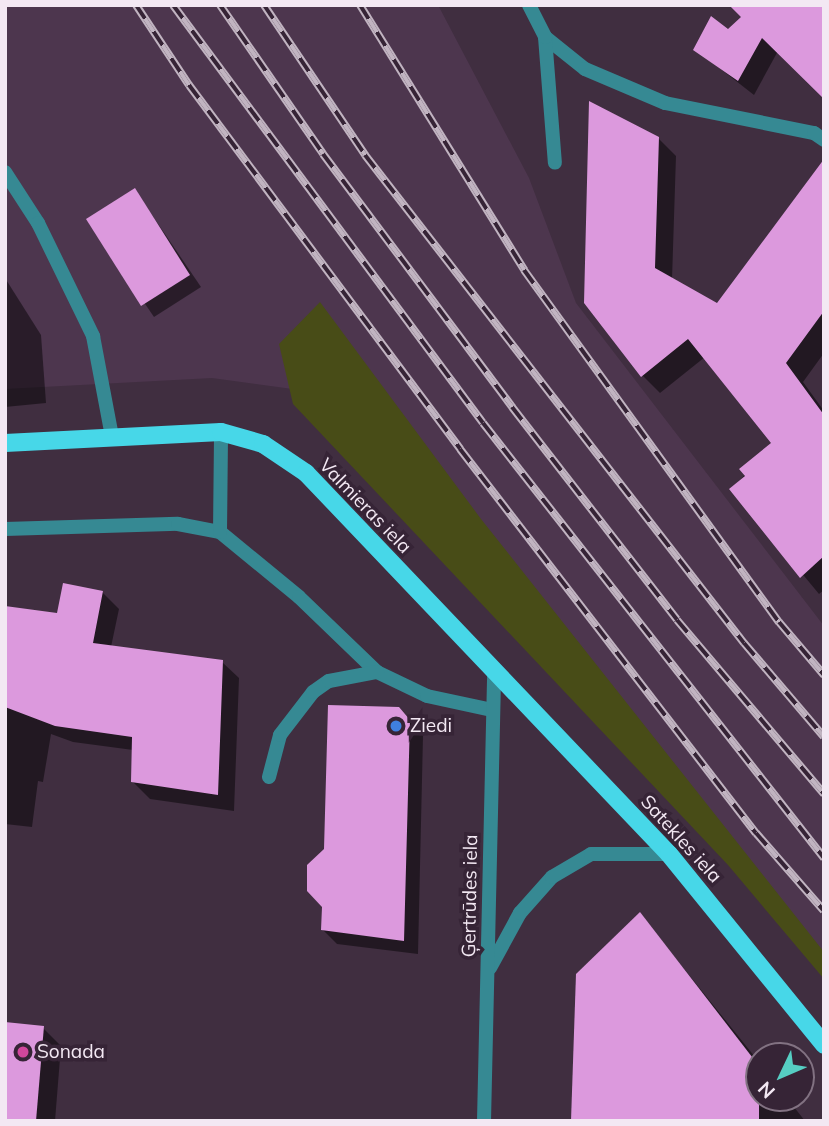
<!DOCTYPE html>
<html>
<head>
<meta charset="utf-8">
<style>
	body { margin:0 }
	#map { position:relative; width:829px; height:1126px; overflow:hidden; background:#402e40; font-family:Mulish,sans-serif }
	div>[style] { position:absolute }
	.built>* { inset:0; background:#4d364e }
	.green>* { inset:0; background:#484c17 }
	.shadow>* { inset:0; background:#0007 }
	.building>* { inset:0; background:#dc99dd }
	.lane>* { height:14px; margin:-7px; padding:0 7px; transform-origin:7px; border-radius:7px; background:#368993 }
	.street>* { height:14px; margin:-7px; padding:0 7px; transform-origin:7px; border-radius:7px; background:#368993 }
	.primary>* { height:18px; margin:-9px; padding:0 9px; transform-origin:9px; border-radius:9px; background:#47d7e8 }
	.rail>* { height:8px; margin-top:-4px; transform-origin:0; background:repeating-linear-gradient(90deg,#362436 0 16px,#c1b4c1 0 32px); box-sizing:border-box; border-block:2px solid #c1b4c1 }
	.dots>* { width:19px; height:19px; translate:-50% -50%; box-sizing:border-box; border:4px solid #362436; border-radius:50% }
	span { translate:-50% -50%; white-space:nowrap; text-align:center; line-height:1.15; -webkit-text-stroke:7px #362436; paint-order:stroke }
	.street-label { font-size:19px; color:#f3e8f3 }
	.poi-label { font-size:19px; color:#f3e8f3 }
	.left { translate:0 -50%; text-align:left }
	.frame { position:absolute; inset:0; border:7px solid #f3e8f3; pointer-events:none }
	.north { position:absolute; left:745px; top:1042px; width:70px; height:70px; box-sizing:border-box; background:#362436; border:2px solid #827282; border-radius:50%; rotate:226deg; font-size:19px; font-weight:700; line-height:28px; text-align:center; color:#f3e8f3 }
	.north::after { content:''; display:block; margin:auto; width:24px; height:32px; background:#56cec3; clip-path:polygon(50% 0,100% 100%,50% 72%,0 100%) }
</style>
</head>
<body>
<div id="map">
	<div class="built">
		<i style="clip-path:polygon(5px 5px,438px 5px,529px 178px,576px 303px,824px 626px,824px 964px,300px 390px,212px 378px,5px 389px)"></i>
	</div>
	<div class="green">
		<i style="clip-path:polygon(320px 302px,481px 519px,824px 952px,824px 979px,728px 865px,293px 404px,279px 344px)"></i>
	</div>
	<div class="shadow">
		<i style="clip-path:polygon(755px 5px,778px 51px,754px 95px,704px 56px)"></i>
		<i style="clip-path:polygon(658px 138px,676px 156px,672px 280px,717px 305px,824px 159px,824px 353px,803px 382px,824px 411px,824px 590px,819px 594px,732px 489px,773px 444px,705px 357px,660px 393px,642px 375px)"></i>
		<i style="clip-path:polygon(135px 190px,201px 287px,154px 317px,88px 220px)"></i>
		<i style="clip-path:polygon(5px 278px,41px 335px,46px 403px,5px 407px)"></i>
		<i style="clip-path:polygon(102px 592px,119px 609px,111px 647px,222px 662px,239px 678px,234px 811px,150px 799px,133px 782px,133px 750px,73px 742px,51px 734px,43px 782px,38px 781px,32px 827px,5px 824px,5px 608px,58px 615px)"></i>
		<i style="clip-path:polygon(398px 709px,423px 736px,418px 954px,337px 944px,323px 930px,325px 850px)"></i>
		<i style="clip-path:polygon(640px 914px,759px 1062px,759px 1098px,787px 1098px,805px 1121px,688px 1121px)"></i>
		<i style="clip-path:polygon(43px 1028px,61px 1046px,55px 1121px,5px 1121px)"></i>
	</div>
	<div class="building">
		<i style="clip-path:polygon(729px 5px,824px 5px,824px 99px,762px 38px,738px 81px,693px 50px,711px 16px,728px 29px,741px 17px)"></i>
		<i style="clip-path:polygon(589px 101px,659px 137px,655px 268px,717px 303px,824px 159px,824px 311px,786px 363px,824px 415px,824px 556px,800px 578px,729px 489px,745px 476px,739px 469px,771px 443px,688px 339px,641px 377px,584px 303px)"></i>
		<i style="clip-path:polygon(135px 188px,190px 275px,141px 306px,86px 219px)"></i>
		<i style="clip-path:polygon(63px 583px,103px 591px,93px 643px,223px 660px,218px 795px,131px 782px,132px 737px,55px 726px,5px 707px,5px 606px,57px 613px)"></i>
		<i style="clip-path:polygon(328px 705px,399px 707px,410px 720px,404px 941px,321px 930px,322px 907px,307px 891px,307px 865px,324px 849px)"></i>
		<i style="clip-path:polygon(640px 912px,759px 1066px,759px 1121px,571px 1121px,576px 974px)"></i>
		<i style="clip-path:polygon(5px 1022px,44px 1026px,36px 1121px,5px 1121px)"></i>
	</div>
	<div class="lane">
		<i style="left:545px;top:37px;width:51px;rotate:38.7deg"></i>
		<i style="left:585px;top:69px;width:87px;rotate:23deg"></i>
		<i style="left:665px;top:103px;width:152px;rotate:11.4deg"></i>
		<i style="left:814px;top:133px;width:12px;rotate:35deg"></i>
		<i style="left:545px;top:37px;width:126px;rotate:85.5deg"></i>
		<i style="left:5px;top:172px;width:61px;rotate:57.1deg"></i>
		<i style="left:38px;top:223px;width:126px;rotate:64deg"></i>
		<i style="left:93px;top:336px;width:103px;rotate:79.3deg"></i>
		<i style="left:5px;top:529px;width:173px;rotate:-1.7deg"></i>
		<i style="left:178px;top:524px;width:43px;rotate:10.8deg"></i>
		<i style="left:220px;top:532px;width:102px;rotate:39.4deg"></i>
		<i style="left:299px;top:597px;width:108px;rotate:43.9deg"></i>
		<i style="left:377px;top:672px;width:55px;rotate:25.6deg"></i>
		<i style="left:427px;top:696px;width:66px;rotate:12.2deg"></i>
		<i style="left:220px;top:532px;width:100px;rotate:-89.4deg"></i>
		<i style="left:269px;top:777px;width:43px;rotate:-75.3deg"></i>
		<i style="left:280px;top:735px;width:54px;rotate:-52.5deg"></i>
		<i style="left:313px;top:692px;width:19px;rotate:-35deg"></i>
		<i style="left:329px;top:681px;width:49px;rotate:-10.6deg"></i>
	</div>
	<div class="street">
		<i style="left:529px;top:5px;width:36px;rotate:63deg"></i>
		<i style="left:490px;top:968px;width:63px;rotate:-61.4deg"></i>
		<i style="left:520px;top:913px;width:48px;rotate:-48.4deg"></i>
		<i style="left:552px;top:877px;width:45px;rotate:-30.5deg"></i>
		<i style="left:591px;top:854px;width:78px"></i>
		<i style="left:484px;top:1121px;width:450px;rotate:-88.7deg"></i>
	</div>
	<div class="primary">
		<i style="left:5px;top:443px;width:216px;rotate:-2.9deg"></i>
		<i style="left:221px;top:432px;width:44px;rotate:15.9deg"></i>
		<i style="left:263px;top:444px;width:52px;rotate:34deg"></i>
		<i style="left:306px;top:473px;width:526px;rotate:46.39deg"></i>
		<i style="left:669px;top:854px;width:246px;rotate:50.9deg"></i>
	</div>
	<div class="rail">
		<i style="left:136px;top:5px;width:96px;rotate:56.5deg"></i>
		<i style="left:189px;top:85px;width:454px;rotate:53.3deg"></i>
		<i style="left:460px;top:449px;width:485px;rotate:52.4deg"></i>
		<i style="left:756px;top:833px;width:103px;rotate:48.9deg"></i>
		<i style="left:173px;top:5px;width:520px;rotate:53.44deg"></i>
		<i style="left:483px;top:423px;width:553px;rotate:51.91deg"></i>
		<i style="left:220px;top:5px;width:181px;rotate:55.3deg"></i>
		<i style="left:323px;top:154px;width:316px;rotate:53.2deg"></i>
		<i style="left:512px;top:407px;width:269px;rotate:52.2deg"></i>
		<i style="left:677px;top:620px;width:228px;rotate:49.8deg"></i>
		<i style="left:264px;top:5px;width:181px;rotate:56deg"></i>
		<i style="left:365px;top:155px;width:618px;rotate:52.17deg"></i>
		<i style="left:744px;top:643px;width:123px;rotate:49.6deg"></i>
		<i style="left:360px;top:5px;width:312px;rotate:58.2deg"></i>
		<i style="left:524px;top:270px;width:435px;rotate:54.1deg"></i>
		<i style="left:779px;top:622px;width:70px;rotate:49.7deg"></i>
	</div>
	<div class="dots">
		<i style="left:396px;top:726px;background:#3f7fe0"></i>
		<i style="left:23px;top:1052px;background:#d1479c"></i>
	</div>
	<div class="street-label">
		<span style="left:365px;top:506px;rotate:46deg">Valmieras iela</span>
		<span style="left:681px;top:839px;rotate:48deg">Satekles iela</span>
		<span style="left:470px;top:896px;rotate:-89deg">Ģertrūdes iela</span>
	</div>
	<div class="poi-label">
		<span class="left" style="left:410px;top:726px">Ziedi</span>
		<span class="left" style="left:37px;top:1052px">Sonada</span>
	</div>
	<div class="frame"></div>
	<div class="north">N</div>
</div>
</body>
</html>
